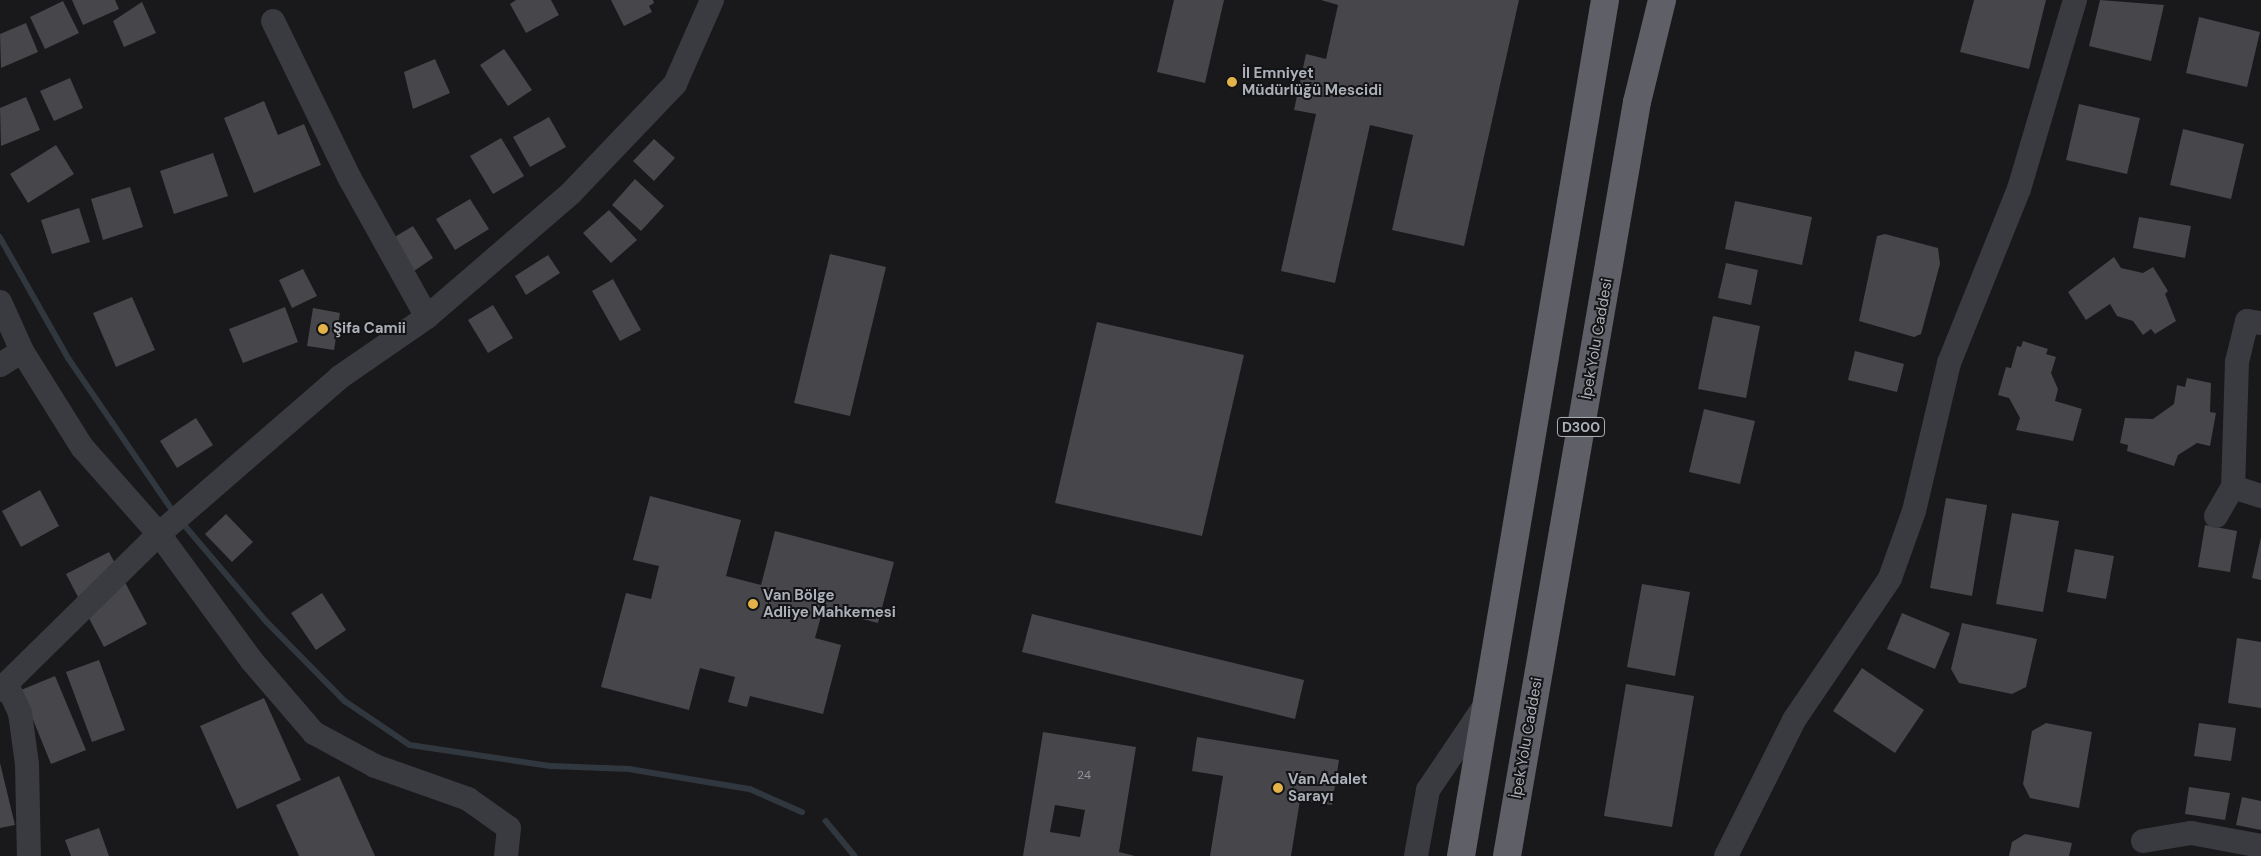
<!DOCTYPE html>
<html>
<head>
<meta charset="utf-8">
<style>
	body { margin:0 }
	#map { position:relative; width:2261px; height:856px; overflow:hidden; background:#19191b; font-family:"DM Sans",sans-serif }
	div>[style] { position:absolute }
	.stream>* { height:5.5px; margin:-2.75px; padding:0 2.75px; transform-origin:2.75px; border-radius:2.75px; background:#30373e }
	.building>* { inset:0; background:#46464b }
	.minor>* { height:24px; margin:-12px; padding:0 12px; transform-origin:12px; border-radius:12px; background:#3a3b40 }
	.trunk>* { height:28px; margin:-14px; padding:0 14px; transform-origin:14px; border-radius:14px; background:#5f6067 }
	.dots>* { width:14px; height:14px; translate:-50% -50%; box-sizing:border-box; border:2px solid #141416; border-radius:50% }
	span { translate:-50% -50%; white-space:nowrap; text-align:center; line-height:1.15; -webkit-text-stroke:4px #141416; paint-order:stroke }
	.number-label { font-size:12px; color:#92969e }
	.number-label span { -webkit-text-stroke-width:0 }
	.shield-label span { padding:1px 4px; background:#141416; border:1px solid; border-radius:4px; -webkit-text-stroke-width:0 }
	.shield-label { font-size:14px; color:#acb0b9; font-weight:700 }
	.poi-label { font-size:15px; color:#acb0b9; font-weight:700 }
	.left { translate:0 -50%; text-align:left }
	.street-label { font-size:15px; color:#acb0b9 }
</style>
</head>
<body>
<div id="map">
	<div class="stream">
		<i style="left:0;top:237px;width:140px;rotate:60.5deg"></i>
		<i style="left:69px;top:359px;width:188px;rotate:55.6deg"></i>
		<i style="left:181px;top:521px;width:133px;rotate:49.6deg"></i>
		<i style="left:267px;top:622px;width:111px;rotate:45.4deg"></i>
		<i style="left:345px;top:701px;width:78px;rotate:34.1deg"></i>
		<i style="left:410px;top:745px;width:143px;rotate:8.5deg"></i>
		<i style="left:551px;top:766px;width:78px;rotate:2.2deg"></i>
		<i style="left:629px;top:769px;width:123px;rotate:9.4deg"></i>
		<i style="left:750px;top:789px;width:57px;rotate:23.9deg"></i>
		<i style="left:826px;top:821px;width:45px;rotate:50.4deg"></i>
	</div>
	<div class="building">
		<i style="clip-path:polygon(72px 0,115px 0,119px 9px,83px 25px)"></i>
		<i style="clip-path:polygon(516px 0,551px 0,559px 15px,526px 33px,510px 4px)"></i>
		<i style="clip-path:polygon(611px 0,653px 0,654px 3px,649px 6px,652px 12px,624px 26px)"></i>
		<i style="clip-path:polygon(1174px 0,1224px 0,1205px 83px,1157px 72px)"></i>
		<i style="clip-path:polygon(1321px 0,1519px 0,1464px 246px,1392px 230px,1413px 135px,1370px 125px,1335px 283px,1281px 271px,1316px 114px,1294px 110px,1306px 54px,1326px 59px,1338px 5px)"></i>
		<i style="clip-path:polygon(1974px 0,2046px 0,2029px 69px,1960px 52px)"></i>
		<i style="clip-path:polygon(2100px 0,2164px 5px,2151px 61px,2089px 46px)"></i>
		<i style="clip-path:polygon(63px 1px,79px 33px,45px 49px,30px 17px)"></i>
		<i style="clip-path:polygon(142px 2px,156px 33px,124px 47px,113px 21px)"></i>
		<i style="clip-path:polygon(2199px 17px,2260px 32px,2247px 87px,2186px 73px)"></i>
		<i style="clip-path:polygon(26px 23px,38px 52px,1px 68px,0 34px)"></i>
		<i style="clip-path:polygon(504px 49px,532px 90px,508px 106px,480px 65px)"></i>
		<i style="clip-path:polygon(435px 59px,450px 93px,413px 109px,404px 72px)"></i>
		<i style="clip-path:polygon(70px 78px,83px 108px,54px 121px,40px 91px)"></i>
		<i style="clip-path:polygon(26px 97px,40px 130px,1px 146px,0 108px)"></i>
		<i style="clip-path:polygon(264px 101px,278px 135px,304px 124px,321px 165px,254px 193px,224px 118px)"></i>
		<i style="clip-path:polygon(2079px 104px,2140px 118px,2127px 174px,2066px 160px)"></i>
		<i style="clip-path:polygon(549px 117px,566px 147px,530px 167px,513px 137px)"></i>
		<i style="clip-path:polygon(2183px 129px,2244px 144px,2231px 199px,2170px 185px)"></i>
		<i style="clip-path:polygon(501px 138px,524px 176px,493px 194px,470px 156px)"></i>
		<i style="clip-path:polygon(654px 139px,675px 158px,654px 181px,633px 161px)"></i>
		<i style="clip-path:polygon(56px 145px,74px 174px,28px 203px,10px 174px)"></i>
		<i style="clip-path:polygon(213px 153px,228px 196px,174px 214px,160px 171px)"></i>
		<i style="clip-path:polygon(635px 179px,664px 206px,641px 231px,612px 205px)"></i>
		<i style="clip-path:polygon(130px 187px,143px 227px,103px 240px,91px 199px)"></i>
		<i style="clip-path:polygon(470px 199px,489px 229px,455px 250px,436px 219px)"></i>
		<i style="clip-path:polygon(1735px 201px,1812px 217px,1802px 265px,1725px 249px)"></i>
		<i style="clip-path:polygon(79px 208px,90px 242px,52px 254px,41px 220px)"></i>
		<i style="clip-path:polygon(609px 210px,637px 240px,611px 263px,583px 233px)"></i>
		<i style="clip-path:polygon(2139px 217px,2191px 226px,2185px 258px,2133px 248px)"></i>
		<i style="clip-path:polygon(413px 226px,433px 258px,414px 271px,393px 238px)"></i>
		<i style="clip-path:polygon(1885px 234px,1938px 248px,1940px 264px,1921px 334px,1914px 337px,1859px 321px,1877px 236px)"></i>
		<i style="clip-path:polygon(830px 254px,886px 267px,850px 416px,794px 403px)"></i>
		<i style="clip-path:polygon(548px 255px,560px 273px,526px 295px,515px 276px)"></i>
		<i style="clip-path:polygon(2114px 257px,2121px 268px,2143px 273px,2153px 267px,2168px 291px,2165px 294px,2176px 321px,2155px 334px,2151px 329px,2143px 335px,2133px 321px,2117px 316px,2110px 304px,2086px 320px,2068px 292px)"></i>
		<i style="clip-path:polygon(1726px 263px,1758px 270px,1751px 305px,1718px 298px)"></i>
		<i style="clip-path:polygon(303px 269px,317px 296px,292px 308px,279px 280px)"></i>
		<i style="clip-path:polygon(613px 279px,641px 330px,620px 341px,592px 291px)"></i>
		<i style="clip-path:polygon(132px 297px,155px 350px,116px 367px,93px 313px)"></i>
		<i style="clip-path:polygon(493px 305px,513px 338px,488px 353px,468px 320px)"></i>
		<i style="clip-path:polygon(285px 307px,298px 342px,243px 363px,229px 329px)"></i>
		<i style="clip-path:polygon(313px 308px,340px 313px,334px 350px,307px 346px)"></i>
		<i style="clip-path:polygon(1713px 316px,1760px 326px,1746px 398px,1698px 389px)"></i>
		<i style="clip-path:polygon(1097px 322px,1244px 355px,1202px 536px,1055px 503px)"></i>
		<i style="clip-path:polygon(2023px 341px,2048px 349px,2046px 354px,2056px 357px,2051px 373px,2058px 389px,2055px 401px,2082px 409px,2073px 441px,2016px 430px,2020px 418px,2009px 398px,1998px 395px,2006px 367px,2011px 368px,2017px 346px,2021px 347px)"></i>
		<i style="clip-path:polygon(1855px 351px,1904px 364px,1897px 392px,1848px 380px)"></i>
		<i style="clip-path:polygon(2187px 378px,2211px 383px,2210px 412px,2216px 413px,2210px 446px,2197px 443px,2178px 455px,2174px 466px,2127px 451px,2128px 445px,2120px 443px,2125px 418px,2153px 419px,2174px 404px,2177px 385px,2185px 387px)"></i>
		<i style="clip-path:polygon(1704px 409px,1755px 421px,1740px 484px,1689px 472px)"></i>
		<i style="clip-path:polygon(196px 418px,213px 445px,177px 468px,160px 441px)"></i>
		<i style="clip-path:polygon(40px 490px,59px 526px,21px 547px,2px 511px)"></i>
		<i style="clip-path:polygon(650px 496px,741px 520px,726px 576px,761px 585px,775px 531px,894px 562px,878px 623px,823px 609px,815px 638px,841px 645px,823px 714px,750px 696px,747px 707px,728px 702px,735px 677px,700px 668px,689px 710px,601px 687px,626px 593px,651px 599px,659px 566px,633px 560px)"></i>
		<i style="clip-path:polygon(1946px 498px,1987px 505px,1972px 596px,1930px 588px)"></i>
		<i style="clip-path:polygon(2012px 513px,2059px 521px,2043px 612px,1996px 604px)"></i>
		<i style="clip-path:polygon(226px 514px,253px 542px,232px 562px,205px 534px)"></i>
		<i style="clip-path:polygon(2205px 525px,2237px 531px,2230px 572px,2198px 567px)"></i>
		<i style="clip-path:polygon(2261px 537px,2261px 580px,2252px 578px)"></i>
		<i style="clip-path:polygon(2075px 549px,2114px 556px,2106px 599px,2067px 592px)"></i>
		<i style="clip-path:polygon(109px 552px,147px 624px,104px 647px,66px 574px)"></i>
		<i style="clip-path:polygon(1642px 584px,1690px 592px,1675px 676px,1627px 667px)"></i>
		<i style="clip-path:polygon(322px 593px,346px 630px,316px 650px,291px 613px)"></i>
		<i style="clip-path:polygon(1902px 613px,1950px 633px,1935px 669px,1887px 649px)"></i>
		<i style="clip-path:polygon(1032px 614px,1304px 680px,1295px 719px,1022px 652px)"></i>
		<i style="clip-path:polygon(1962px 623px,2037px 639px,2026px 687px,2012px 694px,1959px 683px,1951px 669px)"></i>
		<i style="clip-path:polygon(2237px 638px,2261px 642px,2261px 708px,2228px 703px)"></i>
		<i style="clip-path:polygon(99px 660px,125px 730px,92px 742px,66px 672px)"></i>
		<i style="clip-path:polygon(1862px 668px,1924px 710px,1895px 753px,1833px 711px)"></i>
		<i style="clip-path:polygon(55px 676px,86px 750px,51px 764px,21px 690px)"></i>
		<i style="clip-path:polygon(1626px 684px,1694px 696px,1672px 827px,1604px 816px)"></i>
		<i style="clip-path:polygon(264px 698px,301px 780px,237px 809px,200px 726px)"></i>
		<i style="clip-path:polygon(2046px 723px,2092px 732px,2079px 808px,2030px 798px,2023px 784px,2032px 731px)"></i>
		<i style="clip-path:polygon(2199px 723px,2236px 728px,2231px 761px,2194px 756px)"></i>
		<i style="clip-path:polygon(evenodd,1043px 732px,1136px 747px,1119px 852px,1135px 856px,1023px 856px,1043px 732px,1055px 805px,1085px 810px,1080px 837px,1050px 832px,1055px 805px)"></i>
		<i style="clip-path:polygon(1197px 737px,1339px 760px,1332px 805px,1300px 800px,1291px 856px,1210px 856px,1223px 776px,1192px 771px)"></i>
		<i style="clip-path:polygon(0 763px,15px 825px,0 828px)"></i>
		<i style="clip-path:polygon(339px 776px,375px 856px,299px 856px,276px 805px)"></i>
		<i style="clip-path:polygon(2189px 787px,2230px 793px,2225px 820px,2185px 814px)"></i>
		<i style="clip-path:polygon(2242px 797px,2261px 801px,2261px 830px,2236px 825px)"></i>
		<i style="clip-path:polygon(99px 828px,109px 856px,71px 856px,65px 840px)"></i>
		<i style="clip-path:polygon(2025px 834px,2072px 843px,2069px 856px,2009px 856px,2012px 842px)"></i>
	</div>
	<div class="minor">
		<i style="left:273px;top:21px;width:174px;rotate:64deg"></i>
		<i style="left:349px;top:177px;width:160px;rotate:60.9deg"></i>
		<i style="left:0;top:302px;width:54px;rotate:65.8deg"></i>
		<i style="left:22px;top:351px;width:113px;rotate:58deg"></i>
		<i style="left:82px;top:447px;width:116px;rotate:48.5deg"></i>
		<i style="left:159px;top:534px;width:157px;rotate:53.8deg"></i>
		<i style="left:252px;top:661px;width:95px;rotate:49.3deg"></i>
		<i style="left:314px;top:733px;width:69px;rotate:28.4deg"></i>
		<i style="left:375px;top:766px;width:99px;rotate:19.5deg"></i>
		<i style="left:468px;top:799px;width:50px;rotate:35.3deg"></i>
		<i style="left:509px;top:828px;width:28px;rotate:96deg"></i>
		<i style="left:2261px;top:323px;width:14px;rotate:-172deg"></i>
		<i style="left:2247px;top:321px;width:42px;rotate:103.7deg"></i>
		<i style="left:2237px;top:362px;width:125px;rotate:91.8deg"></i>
		<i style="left:2233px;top:487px;width:29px;rotate:18deg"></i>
		<i style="left:0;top:365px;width:26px;rotate:-32deg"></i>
		<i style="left:2216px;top:516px;width:34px;rotate:-60deg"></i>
		<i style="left:7px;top:685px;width:31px;rotate:65deg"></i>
		<i style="left:20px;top:713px;width:51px;rotate:82.2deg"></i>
		<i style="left:27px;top:764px;width:92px;rotate:88.8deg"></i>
		<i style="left:0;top:690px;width:223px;rotate:-44.5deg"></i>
		<i style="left:159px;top:534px;width:240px;rotate:-40.9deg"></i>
		<i style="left:340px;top:377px;width:106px;rotate:-34.6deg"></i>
		<i style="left:427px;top:317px;width:190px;rotate:-40.7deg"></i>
		<i style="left:571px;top:193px;width:151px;rotate:-46.3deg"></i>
		<i style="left:675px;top:84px;width:92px;rotate:-66.2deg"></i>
		<i style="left:2143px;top:841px;width:49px;rotate:-9.5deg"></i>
		<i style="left:2191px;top:833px;width:71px;rotate:10.5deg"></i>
		<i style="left:1416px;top:856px;width:67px;rotate:-79.7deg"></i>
		<i style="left:1428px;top:790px;width:104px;rotate:-56deg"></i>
		<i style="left:1726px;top:856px;width:152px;rotate:-63.4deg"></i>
		<i style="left:1794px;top:720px;width:171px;rotate:-55.9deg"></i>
		<i style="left:1890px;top:578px;width:71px;rotate:-70.3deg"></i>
		<i style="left:1914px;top:511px;width:152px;rotate:-76.7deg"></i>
		<i style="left:1949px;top:363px;width:188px;rotate:-68.1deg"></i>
		<i style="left:2019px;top:189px;width:197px;rotate:-73.5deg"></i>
	</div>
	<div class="trunk">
		<i style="left:1461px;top:856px;width:868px;rotate:-80.45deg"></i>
		<i style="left:1507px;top:856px;width:765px;rotate:-80.22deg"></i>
		<i style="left:1637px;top:102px;width:105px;rotate:-76.2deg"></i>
	</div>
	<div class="dots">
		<i style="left:1232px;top:82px;background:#e3b249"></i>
		<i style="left:323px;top:329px;background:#e3b249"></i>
		<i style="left:753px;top:604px;background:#e3b249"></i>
		<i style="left:1278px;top:788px;background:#e3b249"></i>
	</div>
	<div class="number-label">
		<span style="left:1084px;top:776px">24</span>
	</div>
	<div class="shield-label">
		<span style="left:1581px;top:427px">D300</span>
	</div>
	<div class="poi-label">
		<span class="left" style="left:1242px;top:82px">İl Emniyet<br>Müdürlüğü Mescidi</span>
		<span class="left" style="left:333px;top:329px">Şifa Camii</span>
		<span class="left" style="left:763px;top:604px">Van Bölge<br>Adliye Mahkemesi</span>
		<span class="left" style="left:1288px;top:788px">Van Adalet<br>Sarayı</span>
	</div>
	<div class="street-label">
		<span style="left:1597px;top:339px;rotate:-80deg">İpek Yolu Caddesi</span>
		<span style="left:1527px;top:738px;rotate:-80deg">İpek Yolu Caddesi</span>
	</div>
</div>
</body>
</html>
